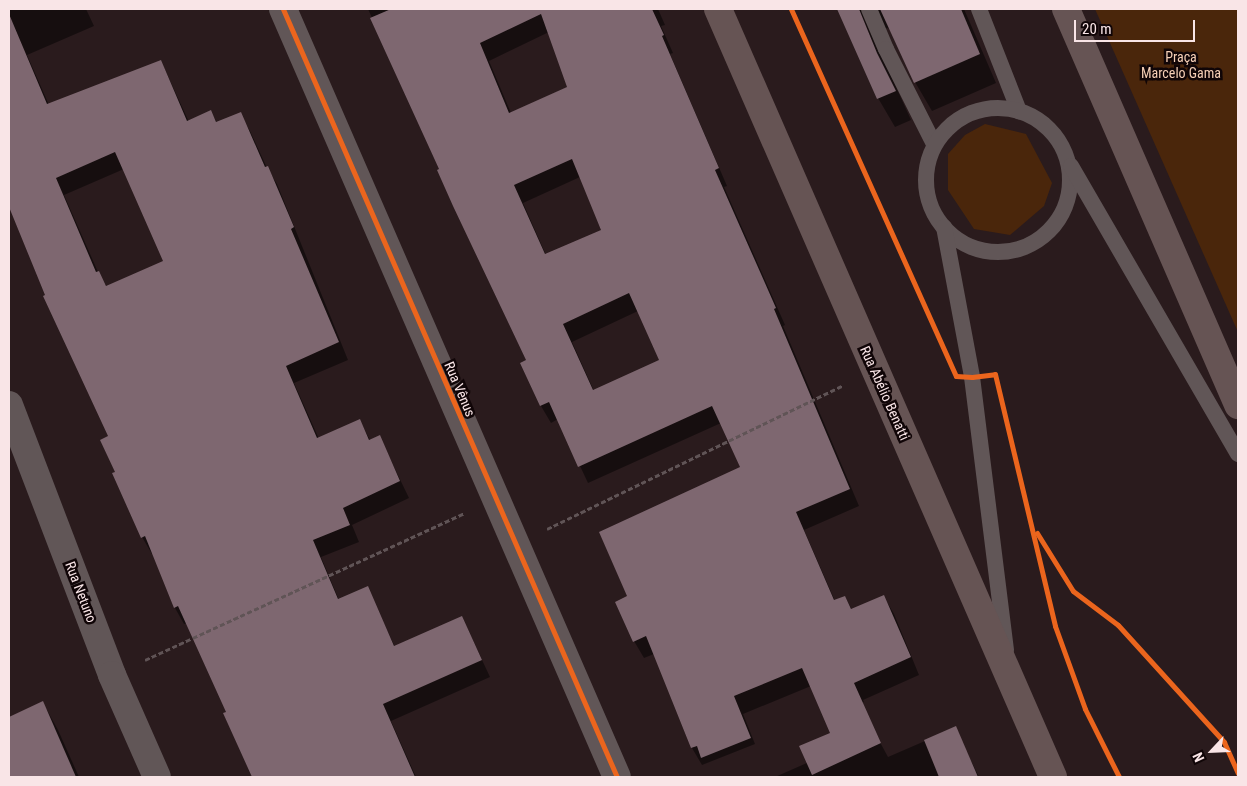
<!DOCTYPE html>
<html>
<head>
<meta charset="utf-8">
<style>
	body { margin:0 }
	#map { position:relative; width:1247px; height:786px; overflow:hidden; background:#2a1b1d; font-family:"Roboto Condensed",sans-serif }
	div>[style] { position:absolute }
	.green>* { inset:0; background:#4a260b }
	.shadow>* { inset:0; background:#0007 }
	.building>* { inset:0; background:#7e6770 }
	.path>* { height:3px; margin-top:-1.5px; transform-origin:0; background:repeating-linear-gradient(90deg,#605456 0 5px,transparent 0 7.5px) }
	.lane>* { height:16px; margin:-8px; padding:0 8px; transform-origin:8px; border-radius:8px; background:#615657 }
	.lane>.ring { margin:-8px; padding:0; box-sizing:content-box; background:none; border:16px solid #615657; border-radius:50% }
	.street>* { height:28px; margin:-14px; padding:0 14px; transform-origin:14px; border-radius:14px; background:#615657 }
	.primary>* { height:28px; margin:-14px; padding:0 14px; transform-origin:14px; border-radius:14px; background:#665454 }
	.cycleway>* { height:5px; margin:-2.5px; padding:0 2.5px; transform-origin:2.5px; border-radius:2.5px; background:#eb651d }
	span { translate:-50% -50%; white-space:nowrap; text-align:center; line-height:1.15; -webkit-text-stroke:5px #100507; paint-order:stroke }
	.park-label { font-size:14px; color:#f6cfb6 }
	.street-label { font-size:14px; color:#f9e5e7 }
	.frame { position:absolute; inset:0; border:10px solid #f9e5e7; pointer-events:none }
	.north { position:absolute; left:1187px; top:726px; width:50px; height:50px; -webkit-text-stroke:4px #100507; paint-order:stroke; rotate:245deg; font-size:14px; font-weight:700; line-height:20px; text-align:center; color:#f9e5e7 }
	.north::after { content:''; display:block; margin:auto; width:18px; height:22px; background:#f9e5e7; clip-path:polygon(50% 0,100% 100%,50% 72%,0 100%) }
	.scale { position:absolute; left:1074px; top:20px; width:121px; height:22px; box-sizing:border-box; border:2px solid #f9e5e7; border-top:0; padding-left:6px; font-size:15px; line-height:18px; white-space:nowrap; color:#f9e5e7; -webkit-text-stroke:4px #100507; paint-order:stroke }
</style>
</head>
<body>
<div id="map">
	<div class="green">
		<i style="clip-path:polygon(1095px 9px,1238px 9px,1238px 332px)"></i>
		<i style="clip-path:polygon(985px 124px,1026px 134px,1052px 183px,1044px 206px,1010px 235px,974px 229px,948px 190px,948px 154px,965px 135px)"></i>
	</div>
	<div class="shadow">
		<i style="clip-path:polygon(evenodd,9px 9px,86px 9px,94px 26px,27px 55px,49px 105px,161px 61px,189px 122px,211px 112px,217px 123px,240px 114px,250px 131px,267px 168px,277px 184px,348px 360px,294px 383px,319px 439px,360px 421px,370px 440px,379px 436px,409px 498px,352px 525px,359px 542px,321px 557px,339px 600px,367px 588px,395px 647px,462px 617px,490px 677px,391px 721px,416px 777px,253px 777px,225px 713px,227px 712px,187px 623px,184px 624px,175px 608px,153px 553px,152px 554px,142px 537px,116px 473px,110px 437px,9px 204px,9px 9px,124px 169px,165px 262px,107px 287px,98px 272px,64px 195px,124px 169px)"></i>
		<i style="clip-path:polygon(evenodd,368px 9px,658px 9px,665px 25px,661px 26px,673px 53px,670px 54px,727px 186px,724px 187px,785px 325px,783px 326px,859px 506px,804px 530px,835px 601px,845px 597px,852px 610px,884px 597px,894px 614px,919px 675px,863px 700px,864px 702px,827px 717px,811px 686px,743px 714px,755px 744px,702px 765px,692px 748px,654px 654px,644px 658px,634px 641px,629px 597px,741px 468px,721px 423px,588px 483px,558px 419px,551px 423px,541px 406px,528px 361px,368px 9px,549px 32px,568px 87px,511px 113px,489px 61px,549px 32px,368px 9px,580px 177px,602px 230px,546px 255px,523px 203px,580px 177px,368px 9px,638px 311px,660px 361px,594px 391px,572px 342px,638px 311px)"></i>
		<i style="clip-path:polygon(839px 9px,964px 9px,996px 83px,932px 111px,915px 82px,891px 30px,888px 28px,881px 29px,876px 43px,911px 120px,895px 127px,878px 98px)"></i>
		<i style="clip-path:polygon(43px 703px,58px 730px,79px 777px,9px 777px,9px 718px)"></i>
		<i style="clip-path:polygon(955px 728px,979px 777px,775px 777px,875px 733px,888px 757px)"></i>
	</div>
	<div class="building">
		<i style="clip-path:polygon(evenodd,391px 9px,652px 9px,664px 35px,662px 36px,719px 168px,715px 170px,776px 308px,774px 309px,850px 489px,796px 512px,834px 600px,845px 596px,851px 609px,884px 595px,911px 657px,854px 683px,881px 743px,812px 775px,799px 746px,830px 733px,802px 668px,734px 696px,751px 738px,701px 758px,697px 746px,691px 748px,646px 636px,633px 642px,615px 602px,627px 596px,599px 532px,740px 467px,712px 406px,578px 467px,549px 402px,540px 406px,520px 363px,526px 360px,453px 206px,437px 170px,439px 169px,370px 18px,391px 9px,541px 14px,567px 87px,509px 113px,480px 43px,541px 14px,391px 9px,572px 159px,601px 230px,545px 254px,514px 185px,572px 159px,391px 9px,629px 293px,659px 360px,593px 390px,563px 324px,629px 293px)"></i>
		<i style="clip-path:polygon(837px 9px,859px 9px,877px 53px,896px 91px,877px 99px)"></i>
		<i style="clip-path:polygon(880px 9px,961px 9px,980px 54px,914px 83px)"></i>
		<i style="clip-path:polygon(evenodd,9px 14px,47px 104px,161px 60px,187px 121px,211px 110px,216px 122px,241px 112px,265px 167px,268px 166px,294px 227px,291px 229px,339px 342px,286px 366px,317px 438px,360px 419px,369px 440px,380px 435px,400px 481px,343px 508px,350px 525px,313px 540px,338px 599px,368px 586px,394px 646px,462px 616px,482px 660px,383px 704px,415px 777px,252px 777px,223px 713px,226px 712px,178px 606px,174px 608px,145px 536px,141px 538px,112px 473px,115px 472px,100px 440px,108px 436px,43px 296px,45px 295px,9px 207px,9px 14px,115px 152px,163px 261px,106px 286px,99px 271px,96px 272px,56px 178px,115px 152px)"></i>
		<i style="clip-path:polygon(43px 701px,76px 777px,9px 777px,9px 717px)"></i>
		<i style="clip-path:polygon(956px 726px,978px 777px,939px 777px,924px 740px)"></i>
	</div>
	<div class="path">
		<i style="left:547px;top:529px;width:329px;rotate:-25.9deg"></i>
		<i style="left:145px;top:660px;width:351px;rotate:-24.7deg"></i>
	</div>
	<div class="lane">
		<i style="left:869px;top:9px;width:43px;rotate:67deg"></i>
		<i style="left:886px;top:49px;width:106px;rotate:63.2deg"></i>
		<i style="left:979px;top:9px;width:110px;rotate:68.6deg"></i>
		<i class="ring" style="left:926px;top:108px;width:128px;height:128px"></i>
		<i style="left:1071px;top:166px;width:333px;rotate:59.9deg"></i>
		<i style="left:944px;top:227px;width:153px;rotate:79.4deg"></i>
		<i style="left:972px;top:377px;width:275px;rotate:82.9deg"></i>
	</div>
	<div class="street">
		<i style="left:283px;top:9px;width:837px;rotate:66.5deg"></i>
		<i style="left:9px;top:405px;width:289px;rotate:69.1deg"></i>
		<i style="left:112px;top:675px;width:111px;rotate:66.2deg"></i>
	</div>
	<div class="primary">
		<i style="left:718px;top:9px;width:838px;rotate:66.43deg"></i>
		<i style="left:1066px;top:9px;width:432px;rotate:66.5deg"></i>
	</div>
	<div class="cycleway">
		<i style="left:283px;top:9px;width:837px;rotate:66.5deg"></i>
		<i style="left:791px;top:9px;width:402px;rotate:65.8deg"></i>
		<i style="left:956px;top:376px;width:16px;rotate:4deg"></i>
		<i style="left:972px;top:377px;width:23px;rotate:-7deg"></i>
		<i style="left:995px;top:374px;width:259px;rotate:76.6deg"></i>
		<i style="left:1055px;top:626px;width:88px;rotate:70.1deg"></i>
		<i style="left:1085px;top:709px;width:76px;rotate:63.4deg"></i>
		<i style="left:1037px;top:533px;width:68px;rotate:58.2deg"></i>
		<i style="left:1073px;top:591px;width:56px;rotate:37.1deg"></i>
		<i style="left:1118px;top:625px;width:158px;rotate:47.8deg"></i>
		<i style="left:1224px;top:742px;width:34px;rotate:66deg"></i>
	</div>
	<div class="park-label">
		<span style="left:1181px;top:65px">Praça<br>Marcelo Gama</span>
	</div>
	<div class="street-label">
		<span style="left:460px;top:389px;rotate:67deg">Rua Vênus</span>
		<span style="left:885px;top:393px;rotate:66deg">Rua Abélio Benatti</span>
		<span style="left:81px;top:592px;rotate:69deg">Rua Netuno</span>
	</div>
	<div class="frame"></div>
	<div class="north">N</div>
	<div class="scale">20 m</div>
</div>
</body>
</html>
